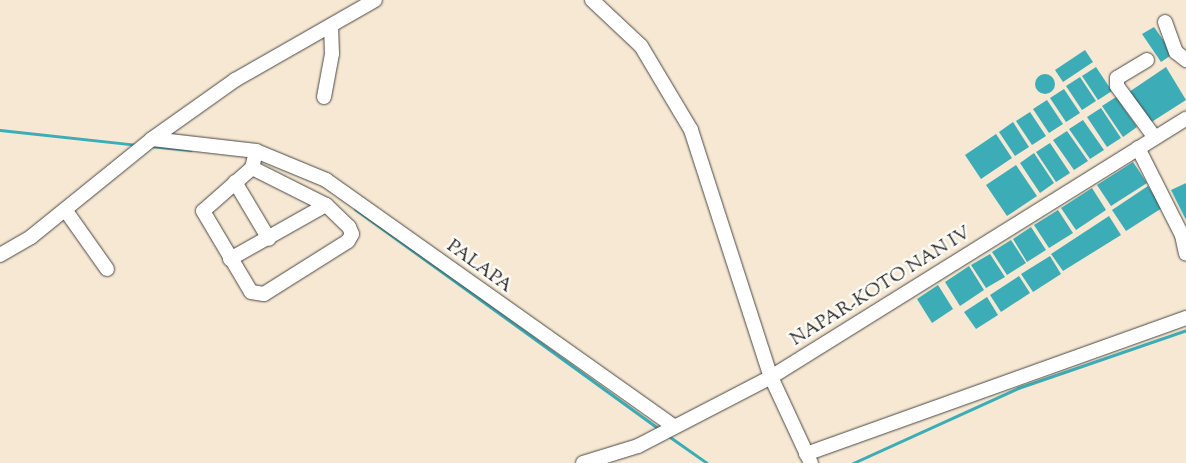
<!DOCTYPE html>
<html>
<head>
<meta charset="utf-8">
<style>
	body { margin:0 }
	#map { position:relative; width:1186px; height:463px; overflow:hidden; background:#f6e8d2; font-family:"Sorts Mill Goudy",serif }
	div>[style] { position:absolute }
	.water>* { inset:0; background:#3cadb7 }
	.round { border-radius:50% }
	.stream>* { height:3px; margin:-1.5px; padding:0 1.5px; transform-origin:1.5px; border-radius:1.5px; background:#3cadb7 }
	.roads { filter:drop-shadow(0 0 1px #494744) drop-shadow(0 0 1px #494744) }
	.minor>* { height:14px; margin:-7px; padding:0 7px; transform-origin:7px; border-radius:7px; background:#fff }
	span { translate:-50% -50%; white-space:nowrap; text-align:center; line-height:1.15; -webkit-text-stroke:5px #fdfcf7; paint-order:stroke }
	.street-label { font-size:19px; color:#2b2b2b }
</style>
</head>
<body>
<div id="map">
	<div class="water">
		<i style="clip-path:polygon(1154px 27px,1173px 54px,1161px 62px,1142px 34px)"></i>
		<i style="clip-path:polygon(1085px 50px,1093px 62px,1063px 82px,1055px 70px)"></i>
		<i style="clip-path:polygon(1096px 67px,1112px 91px,1098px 100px,1082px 76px)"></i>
		<i style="clip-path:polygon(1166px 67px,1186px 100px,1150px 123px,1129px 92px)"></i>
		<i class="round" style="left:1035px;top:74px;width:20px;height:20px"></i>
		<i style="clip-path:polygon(1080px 77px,1096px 101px,1082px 110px,1066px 86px)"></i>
		<i style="clip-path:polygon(1064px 89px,1080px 113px,1066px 122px,1050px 98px)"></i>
		<i style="clip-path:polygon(1116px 97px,1137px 127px,1123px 137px,1102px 106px)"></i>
		<i style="clip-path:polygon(1047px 100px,1063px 124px,1049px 133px,1033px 109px)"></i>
		<i style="clip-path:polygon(1101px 108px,1121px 138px,1107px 147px,1087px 117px)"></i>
		<i style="clip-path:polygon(1030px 112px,1046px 136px,1032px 145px,1016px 121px)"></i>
		<i style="clip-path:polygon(1083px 120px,1104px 150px,1090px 159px,1069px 129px)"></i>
		<i style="clip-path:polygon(1013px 122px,1029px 147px,1015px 156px,999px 132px)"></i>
		<i style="clip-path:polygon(1067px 131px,1088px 161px,1074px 170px,1053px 140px)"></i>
		<i style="clip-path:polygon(996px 134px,1012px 158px,981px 179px,965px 155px)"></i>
		<i style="clip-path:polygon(1050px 143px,1070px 173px,1056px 182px,1036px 152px)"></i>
		<i style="clip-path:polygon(1034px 153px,1054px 183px,1040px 193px,1020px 163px)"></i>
		<i style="clip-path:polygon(1133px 162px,1147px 183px,1111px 206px,1097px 185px)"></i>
		<i style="clip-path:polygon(1016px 165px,1037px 196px,1007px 216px,986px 185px)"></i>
		<i style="clip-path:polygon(1186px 183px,1186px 220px,1171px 190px)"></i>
		<i style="clip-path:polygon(1148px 186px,1162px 208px,1126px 231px,1112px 210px)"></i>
		<i style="clip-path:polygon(1092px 188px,1106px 210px,1076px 230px,1061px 208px)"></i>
		<i style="clip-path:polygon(1058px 210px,1073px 233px,1049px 248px,1034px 225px)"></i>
		<i style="clip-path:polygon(1109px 216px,1121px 235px,1063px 271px,1051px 254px)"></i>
		<i style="clip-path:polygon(1031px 227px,1046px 250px,1027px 262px,1013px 239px)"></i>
		<i style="clip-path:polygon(1011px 240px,1026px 263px,1007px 275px,992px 252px)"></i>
		<i style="clip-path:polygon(990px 254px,1005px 277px,986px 288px,971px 265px)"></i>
		<i style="clip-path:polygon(1050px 256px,1061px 274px,1033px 292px,1021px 274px)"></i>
		<i style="clip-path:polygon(969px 266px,984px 290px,960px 306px,945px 282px)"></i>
		<i style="clip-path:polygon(1019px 276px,1030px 293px,1001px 312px,990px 295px)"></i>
		<i style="clip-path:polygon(938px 285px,953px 309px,932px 323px,917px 299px)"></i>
		<i style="clip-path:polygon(987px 297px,998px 315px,976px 329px,964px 312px)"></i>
	</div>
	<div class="stream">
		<i style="left:0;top:130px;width:140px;rotate:6.2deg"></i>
		<i style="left:150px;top:146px;width:41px;rotate:5.6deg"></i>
		<i style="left:355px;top:209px;width:377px;rotate:35.9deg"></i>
		<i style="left:667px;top:435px;width:49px;rotate:35deg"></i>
		<i style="left:853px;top:463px;width:181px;rotate:-24.4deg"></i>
		<i style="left:1018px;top:388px;width:178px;rotate:-19deg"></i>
	</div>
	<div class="roads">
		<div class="minor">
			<i style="left:592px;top:0;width:67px;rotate:43.2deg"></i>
			<i style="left:641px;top:46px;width:98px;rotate:59.2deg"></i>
			<i style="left:691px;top:130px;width:260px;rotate:72.1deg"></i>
			<i style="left:771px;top:377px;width:95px;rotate:65.1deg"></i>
			<i style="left:1165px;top:22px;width:32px;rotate:70deg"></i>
			<i style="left:1176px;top:52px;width:13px;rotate:39deg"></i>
			<i style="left:1147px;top:60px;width:35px;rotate:149deg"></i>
			<i style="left:1117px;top:78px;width:8px;rotate:90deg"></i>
			<i style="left:1117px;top:86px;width:64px;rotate:53.8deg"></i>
			<i style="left:324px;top:97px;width:44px;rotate:-79.5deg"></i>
			<i style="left:332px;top:54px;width:27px;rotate:-92deg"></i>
			<i style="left:152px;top:139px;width:105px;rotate:6.6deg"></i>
			<i style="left:256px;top:151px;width:76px;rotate:22.5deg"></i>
			<i style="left:326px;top:180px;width:426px;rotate:35.3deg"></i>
			<i style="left:1138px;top:148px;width:97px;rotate:63.2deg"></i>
			<i style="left:1182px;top:235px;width:19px;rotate:78deg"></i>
			<i style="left:256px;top:151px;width:17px;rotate:103deg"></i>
			<i style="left:252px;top:168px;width:65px;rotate:138.7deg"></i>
			<i style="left:203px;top:211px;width:94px;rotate:59.3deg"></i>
			<i style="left:251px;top:292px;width:13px;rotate:9deg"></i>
			<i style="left:264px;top:294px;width:99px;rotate:-32.2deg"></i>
			<i style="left:348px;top:241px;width:8px;rotate:-60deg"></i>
			<i style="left:352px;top:234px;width:8px;rotate:-113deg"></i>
			<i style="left:349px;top:227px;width:32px;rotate:-136deg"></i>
			<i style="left:235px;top:182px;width:66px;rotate:59.2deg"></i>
			<i style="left:66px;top:211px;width:71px;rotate:54.7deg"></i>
			<i style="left:0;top:255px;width:36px;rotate:-30deg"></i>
			<i style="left:31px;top:237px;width:156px;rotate:-39deg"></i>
			<i style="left:152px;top:139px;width:102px;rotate:-35.4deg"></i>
			<i style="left:235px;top:80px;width:161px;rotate:-29.7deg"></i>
			<i style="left:230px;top:259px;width:110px;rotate:-29.4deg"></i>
			<i style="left:326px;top:205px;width:83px;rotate:-153.4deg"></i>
			<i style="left:806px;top:454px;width:404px;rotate:-19.7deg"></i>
			<i style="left:583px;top:463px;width:58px;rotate:-17.2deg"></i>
			<i style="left:638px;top:446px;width:150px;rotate:-27.4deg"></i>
			<i style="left:771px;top:377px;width:489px;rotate:-31.9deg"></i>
		</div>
	</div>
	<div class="street-label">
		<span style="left:479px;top:267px;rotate:36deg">PALAPA</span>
		<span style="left:881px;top:287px;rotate:-32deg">NAPAR-KOTO NAN IV</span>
	</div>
</div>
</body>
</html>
